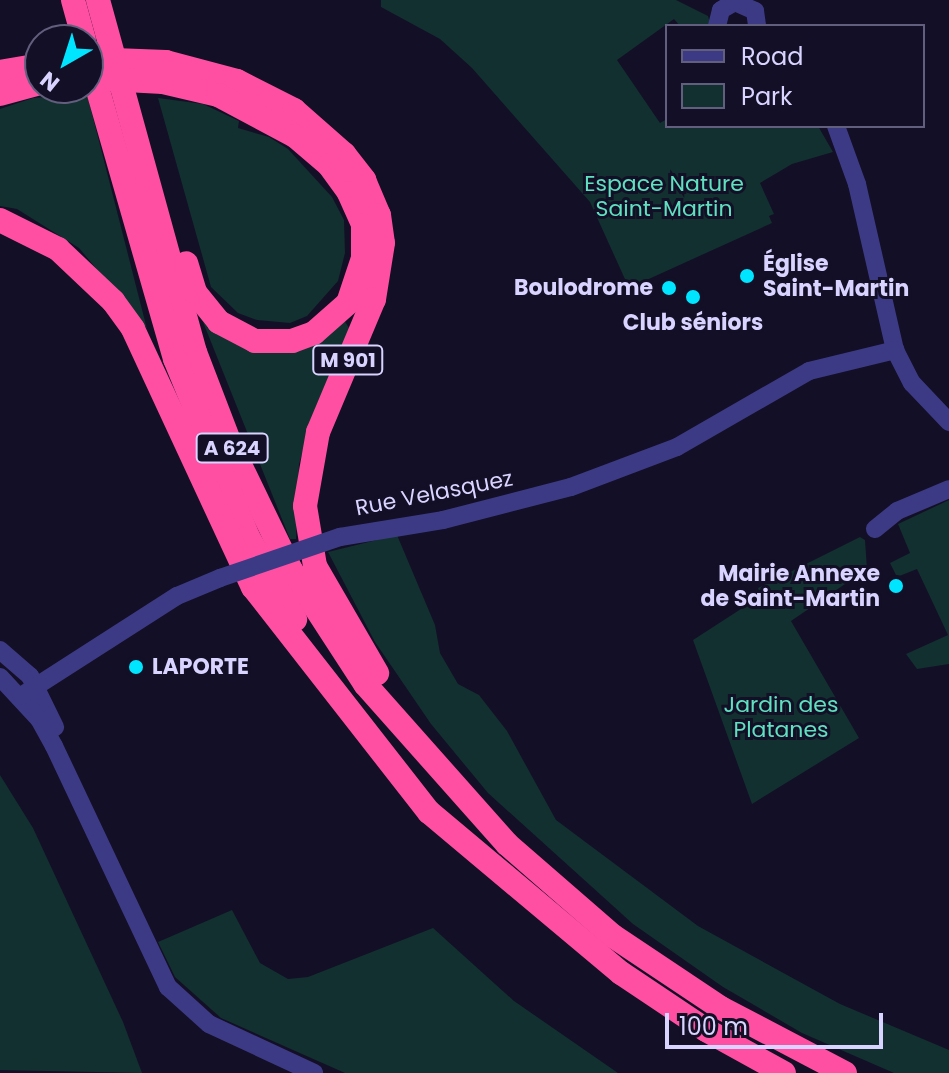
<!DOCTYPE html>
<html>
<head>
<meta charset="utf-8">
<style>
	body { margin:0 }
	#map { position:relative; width:949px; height:1073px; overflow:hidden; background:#130f26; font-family:Poppins,sans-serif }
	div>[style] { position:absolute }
	.green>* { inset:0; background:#12302f }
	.minor>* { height:18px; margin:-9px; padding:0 9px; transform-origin:9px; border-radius:9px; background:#3d3a85 }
	.highway>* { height:24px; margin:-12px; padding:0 12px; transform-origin:12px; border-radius:12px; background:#ff4fa3 }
	.minor-bridge>* { height:18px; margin:-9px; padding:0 9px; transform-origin:9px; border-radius:9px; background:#3d3a85 }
	.highway-bridge>* { height:24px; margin:-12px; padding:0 12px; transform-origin:12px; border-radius:12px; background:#ff4fa3 }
	.dots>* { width:22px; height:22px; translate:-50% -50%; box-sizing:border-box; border:4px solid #130f26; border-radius:50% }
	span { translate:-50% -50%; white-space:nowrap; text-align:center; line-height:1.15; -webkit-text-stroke:6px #130f26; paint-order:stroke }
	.shield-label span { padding:2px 6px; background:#130f26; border:2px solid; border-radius:6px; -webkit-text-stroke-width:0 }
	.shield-label { font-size:20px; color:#d9d4ff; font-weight:700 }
	.park-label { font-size:22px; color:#5fe0c0 }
	.poi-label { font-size:22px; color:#d9d4ff; font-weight:700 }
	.left { translate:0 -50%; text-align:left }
	.right { translate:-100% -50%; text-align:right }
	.street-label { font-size:22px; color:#d9d4ff }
	.legend { position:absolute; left:665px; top:24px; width:260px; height:104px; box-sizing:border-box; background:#130f26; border:2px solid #625e7d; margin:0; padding:10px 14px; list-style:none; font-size:24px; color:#d9d4ff }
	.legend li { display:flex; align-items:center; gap:16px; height:40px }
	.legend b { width:40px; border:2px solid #625e7d }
	.north { position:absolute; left:24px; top:24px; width:80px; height:80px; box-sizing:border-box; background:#130f26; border:2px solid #625e7d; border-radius:50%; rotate:219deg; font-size:22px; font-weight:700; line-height:32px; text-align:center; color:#d9d4ff }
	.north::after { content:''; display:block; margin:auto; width:28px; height:36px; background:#00e5ff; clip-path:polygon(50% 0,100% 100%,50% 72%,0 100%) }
	.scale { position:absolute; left:665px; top:1013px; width:218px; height:36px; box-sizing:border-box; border:4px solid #d9d4ff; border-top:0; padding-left:10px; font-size:24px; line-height:28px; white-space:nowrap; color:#d9d4ff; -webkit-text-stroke:6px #130f26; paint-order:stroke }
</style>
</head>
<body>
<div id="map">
	<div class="green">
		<i style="clip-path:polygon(381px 0,676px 0,708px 16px,711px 26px,680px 26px,674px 19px,617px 60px,660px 123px,667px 119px,667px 126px,818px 126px,833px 152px,792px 164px,760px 183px,774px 214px,769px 216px,772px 223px,629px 288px,590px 202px,472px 68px,440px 39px,381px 7px)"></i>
		<i style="clip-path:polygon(87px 94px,147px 329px,79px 248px,17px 209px,0 206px,0 109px,33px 98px)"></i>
		<i style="clip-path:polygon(158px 98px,203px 104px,239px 121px,238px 128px,269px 137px,288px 149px,332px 197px,344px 220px,345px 253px,338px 281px,307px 316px,290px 323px,257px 320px,238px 313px,211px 287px)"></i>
		<i style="clip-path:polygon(344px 320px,351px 331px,316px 406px,299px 464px,296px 539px,290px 539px,203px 322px,241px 345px)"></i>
		<i style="clip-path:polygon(949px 500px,949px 664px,917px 669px,906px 654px,948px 635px,917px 569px,897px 577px,890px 563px,910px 553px,898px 524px)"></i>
		<i style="clip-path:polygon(397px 535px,435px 625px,440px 653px,458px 684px,479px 695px,507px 731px,556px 820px,698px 926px,840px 1004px,949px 1050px,949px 1073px,894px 1073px,802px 1033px,723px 987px,633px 924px,488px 793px,431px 724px,375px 642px,328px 552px)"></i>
		<i style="clip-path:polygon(860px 537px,865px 540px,867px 569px,791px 621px,859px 738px,752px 804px,693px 640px,761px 596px,758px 588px)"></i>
		<i style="clip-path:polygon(0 775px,33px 828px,123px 1022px,142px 1073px,0 1070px)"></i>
		<i style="clip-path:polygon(232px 910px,260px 963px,288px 979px,308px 977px,433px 928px,514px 1001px,618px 1073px,345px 1073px,221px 1018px,175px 977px,158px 942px)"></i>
	</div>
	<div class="minor">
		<i style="left:717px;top:26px;width:16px;rotate:-76deg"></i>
		<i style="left:721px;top:10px;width:16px;rotate:-30deg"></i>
		<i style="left:735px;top:2px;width:22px;rotate:24deg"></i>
		<i style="left:755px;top:11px;width:15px;rotate:82deg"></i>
		<i style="left:836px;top:126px;width:62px;rotate:70.1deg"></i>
		<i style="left:857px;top:184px;width:170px;rotate:77.1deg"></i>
		<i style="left:895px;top:350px;width:37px;rotate:63deg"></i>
		<i style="left:912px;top:383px;width:54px;rotate:46.5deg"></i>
		<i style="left:875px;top:529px;width:28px;rotate:-39deg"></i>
		<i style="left:897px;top:511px;width:56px;rotate:-22.9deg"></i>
		<i style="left:340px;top:537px;width:104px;rotate:-9.4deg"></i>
		<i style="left:443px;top:520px;width:132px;rotate:-14.5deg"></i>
		<i style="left:571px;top:487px;width:113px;rotate:-20.7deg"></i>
		<i style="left:677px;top:447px;width:152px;rotate:-29.9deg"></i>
		<i style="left:809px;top:371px;width:89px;rotate:-13.7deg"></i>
		<i style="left:0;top:650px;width:40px;rotate:41deg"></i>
		<i style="left:30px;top:676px;width:57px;rotate:63.9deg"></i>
		<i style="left:0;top:677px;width:57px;rotate:47.1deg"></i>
		<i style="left:39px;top:719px;width:31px;rotate:61deg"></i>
		<i style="left:54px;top:746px;width:267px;rotate:64.7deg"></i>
		<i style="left:168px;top:987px;width:55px;rotate:42.1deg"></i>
		<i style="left:209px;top:1024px;width:116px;rotate:25deg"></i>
		<i style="left:21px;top:696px;width:185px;rotate:-32.7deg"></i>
		<i style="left:177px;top:596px;width:47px;rotate:-22.7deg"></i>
	</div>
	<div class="highway">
		<i style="left:73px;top:0;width:41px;rotate:74.6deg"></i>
		<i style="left:98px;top:0;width:365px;rotate:74.6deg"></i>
		<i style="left:195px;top:352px;width:101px;rotate:69deg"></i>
		<i style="left:231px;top:446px;width:138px;rotate:64.2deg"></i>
		<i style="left:291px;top:570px;width:136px;rotate:57deg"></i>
		<i style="left:365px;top:684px;width:214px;rotate:48.4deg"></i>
		<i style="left:507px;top:844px;width:140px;rotate:41deg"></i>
		<i style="left:613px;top:936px;width:130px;rotate:33.7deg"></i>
		<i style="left:721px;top:1008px;width:140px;rotate:27.7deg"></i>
		<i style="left:89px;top:59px;width:312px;rotate:74deg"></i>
		<i style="left:175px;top:359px;width:192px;rotate:67.7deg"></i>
		<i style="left:248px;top:537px;width:95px;rotate:60.2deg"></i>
		<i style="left:166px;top:62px;width:73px;rotate:15deg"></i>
		<i style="left:237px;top:81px;width:64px;rotate:27deg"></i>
		<i style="left:294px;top:110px;width:67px;rotate:41.3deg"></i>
		<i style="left:344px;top:154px;width:33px;rotate:52deg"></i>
		<i style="left:364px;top:180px;width:38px;rotate:67deg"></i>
		<i style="left:379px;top:215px;width:28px;rotate:82deg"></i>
		<i style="left:383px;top:243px;width:57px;rotate:99.1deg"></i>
		<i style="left:374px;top:299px;width:144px;rotate:112.8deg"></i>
		<i style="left:318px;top:432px;width:75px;rotate:100deg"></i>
		<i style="left:305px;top:506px;width:61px;rotate:80.5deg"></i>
		<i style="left:315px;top:566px;width:124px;rotate:59.9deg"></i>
		<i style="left:0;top:72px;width:41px;rotate:-9.9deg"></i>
		<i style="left:163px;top:82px;width:57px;rotate:13.3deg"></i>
		<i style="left:218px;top:95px;width:87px;rotate:28deg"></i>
		<i style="left:295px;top:136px;width:45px;rotate:40.5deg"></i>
		<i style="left:329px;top:165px;width:34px;rotate:54deg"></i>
		<i style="left:349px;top:193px;width:35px;rotate:66deg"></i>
		<i style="left:363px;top:225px;width:33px;rotate:90deg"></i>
		<i style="left:363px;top:258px;width:47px;rotate:108.4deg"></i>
		<i style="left:348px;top:303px;width:45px;rotate:138.6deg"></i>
		<i style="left:314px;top:333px;width:23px;rotate:160deg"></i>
		<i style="left:292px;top:341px;width:37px;rotate:180deg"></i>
		<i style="left:255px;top:341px;width:41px;rotate:-152.2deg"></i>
		<i style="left:219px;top:322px;width:38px;rotate:-129deg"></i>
		<i style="left:195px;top:292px;width:30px;rotate:-107deg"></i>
		<i style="left:0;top:94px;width:41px;rotate:-15.4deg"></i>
		<i style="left:0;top:220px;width:65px;rotate:26.6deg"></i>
		<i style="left:58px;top:249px;width:76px;rotate:43.4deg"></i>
		<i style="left:113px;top:301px;width:34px;rotate:54deg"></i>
		<i style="left:133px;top:329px;width:285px;rotate:65.1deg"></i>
		<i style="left:253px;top:587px;width:286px;rotate:52deg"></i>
		<i style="left:429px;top:812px;width:251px;rotate:40deg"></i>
		<i style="left:621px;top:973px;width:102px;rotate:33.8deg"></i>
		<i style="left:706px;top:1030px;width:89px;rotate:28.9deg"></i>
	</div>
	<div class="minor-bridge">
		<i style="left:220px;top:578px;width:127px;rotate:-18.9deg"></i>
	</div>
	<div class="highway-bridge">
		<i style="left:88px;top:59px;width:78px;rotate:2.2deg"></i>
		<i style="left:88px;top:78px;width:75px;rotate:3.1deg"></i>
	</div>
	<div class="dots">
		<i style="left:747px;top:276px;background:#00e5ff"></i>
		<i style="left:669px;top:288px;background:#00e5ff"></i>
		<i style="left:693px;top:297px;background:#00e5ff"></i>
		<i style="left:896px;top:586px;background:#00e5ff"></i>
		<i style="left:136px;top:667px;background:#00e5ff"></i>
	</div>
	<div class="shield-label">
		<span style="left:348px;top:360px">M 901</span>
		<span style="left:232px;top:448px">A 624</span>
	</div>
	<div class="park-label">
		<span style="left:664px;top:196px">Espace Nature<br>Saint-Martin</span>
		<span style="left:781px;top:717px">Jardin des<br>Platanes</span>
	</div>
	<div class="poi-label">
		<span class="left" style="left:763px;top:276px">Église<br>Saint-Martin</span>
		<span class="right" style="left:653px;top:288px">Boulodrome</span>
		<span style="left:693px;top:323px">Club séniors</span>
		<span class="right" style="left:880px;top:586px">Mairie Annexe<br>de Saint-Martin</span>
		<span class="left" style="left:152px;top:667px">LAPORTE</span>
	</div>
	<div class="street-label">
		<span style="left:434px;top:493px;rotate:-11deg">Rue Velasquez</span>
	</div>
	<ul class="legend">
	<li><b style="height:10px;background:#3d3a85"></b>Road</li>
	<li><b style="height:22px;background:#12302f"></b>Park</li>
	</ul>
	<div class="north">N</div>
	<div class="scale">100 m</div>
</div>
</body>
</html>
